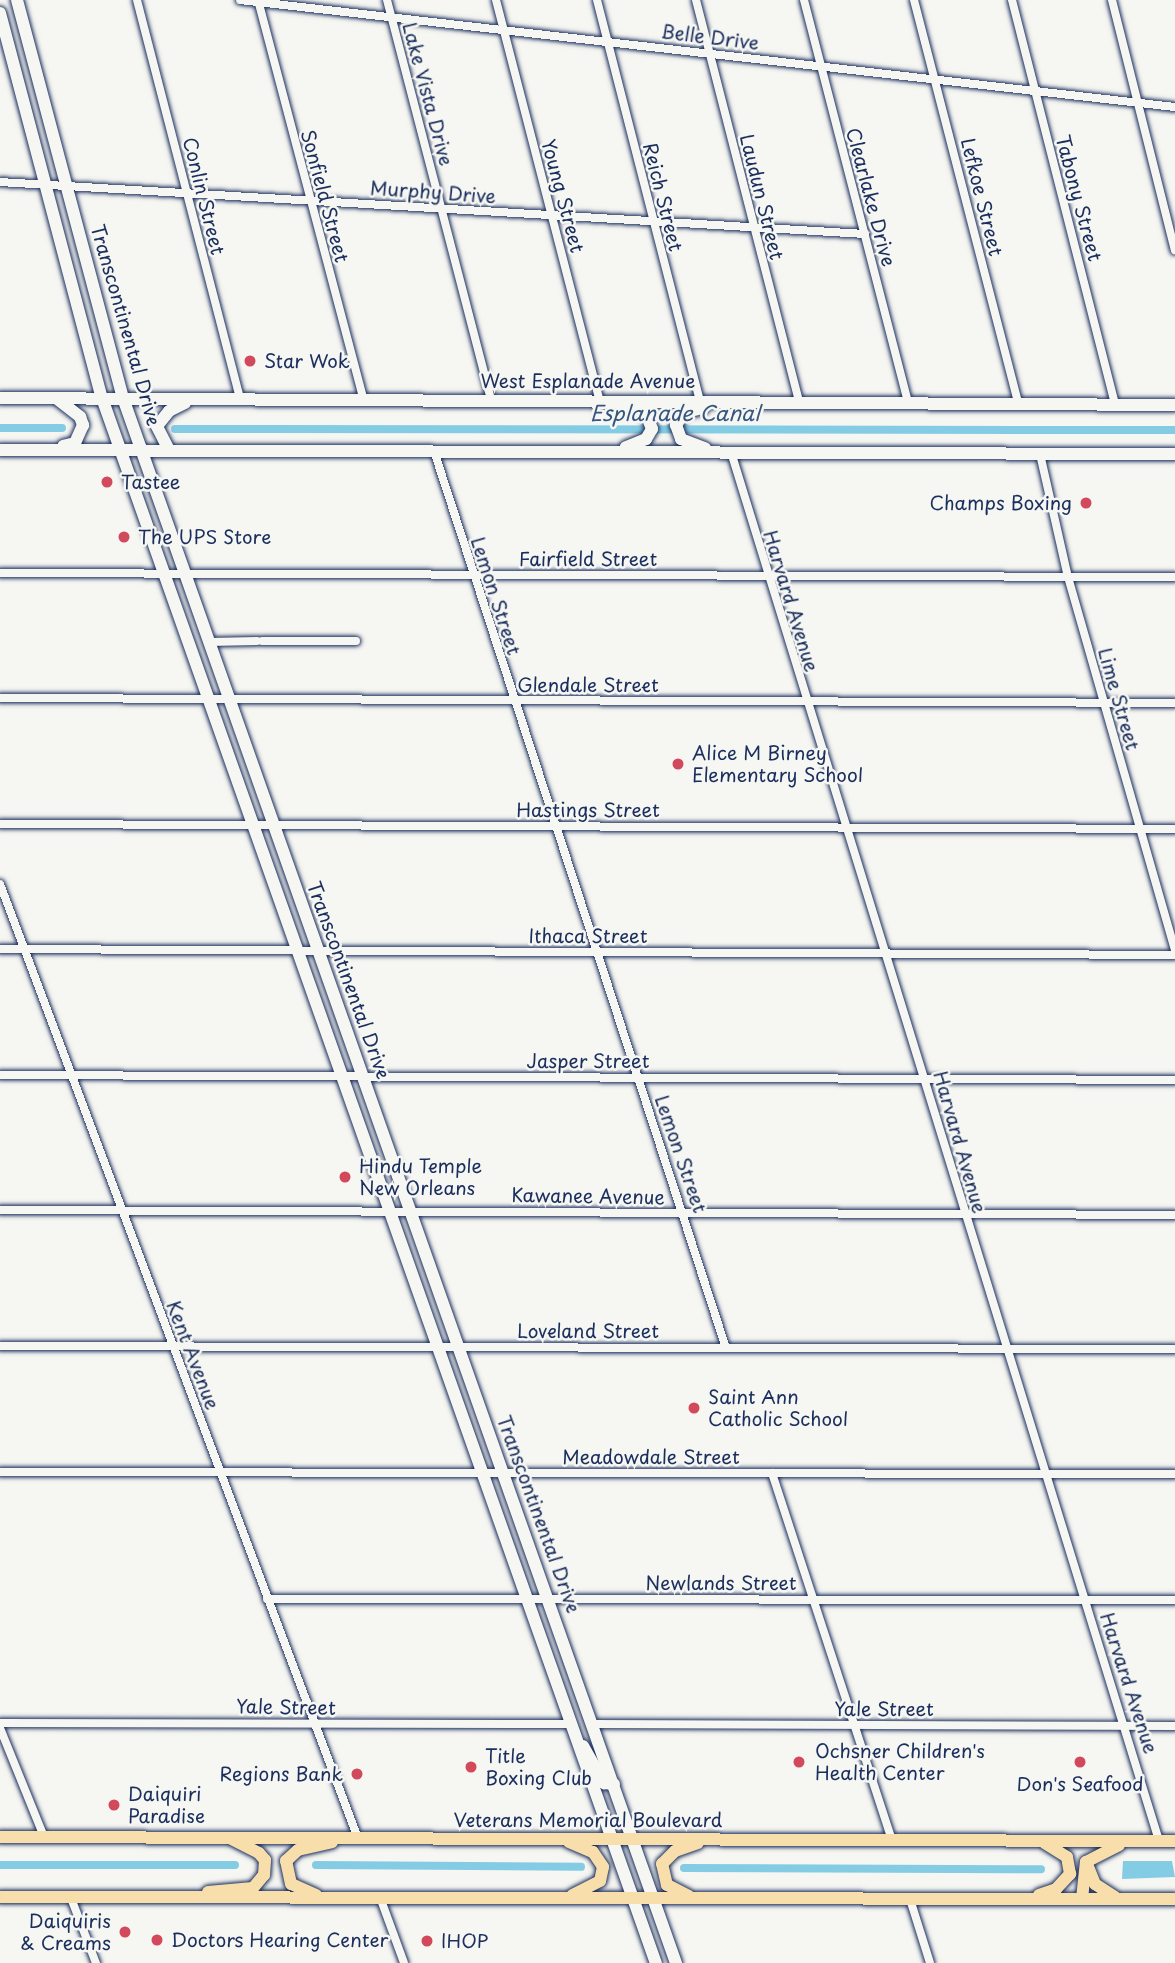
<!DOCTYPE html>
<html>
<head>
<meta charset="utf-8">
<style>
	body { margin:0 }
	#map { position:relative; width:1175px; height:1963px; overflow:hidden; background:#f6f6f2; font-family:"Playpen Sans",sans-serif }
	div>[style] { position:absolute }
	.water>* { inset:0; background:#84cce4 }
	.canal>* { height:8px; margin:-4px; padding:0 4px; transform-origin:4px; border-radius:4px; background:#84cce4 }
	.roads { filter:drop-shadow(0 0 2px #1b2f5e) drop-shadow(0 0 2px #1b2f5e) }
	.street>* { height:8px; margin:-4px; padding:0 4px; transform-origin:4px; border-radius:4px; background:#f6f6f2 }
	.secondary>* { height:12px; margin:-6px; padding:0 6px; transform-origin:6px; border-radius:6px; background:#f6f6f2 }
	.primary>* { height:12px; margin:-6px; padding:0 6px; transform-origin:6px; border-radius:6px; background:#f8deab }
	.dots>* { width:19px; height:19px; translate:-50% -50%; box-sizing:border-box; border:4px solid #f6f6f2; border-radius:50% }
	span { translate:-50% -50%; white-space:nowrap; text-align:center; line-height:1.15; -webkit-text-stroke:5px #f6f6f2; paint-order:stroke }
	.street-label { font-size:19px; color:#1b2f5e }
	.poi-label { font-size:19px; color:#1b2f5e }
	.left { translate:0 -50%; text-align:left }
	.right { translate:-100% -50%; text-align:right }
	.water-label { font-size:21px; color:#355680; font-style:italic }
</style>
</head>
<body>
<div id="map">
	<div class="water">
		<i style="clip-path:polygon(1123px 1861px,1172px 1861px,1175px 1877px,1122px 1879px)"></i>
	</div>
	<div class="canal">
		<i style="left:0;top:428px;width:62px"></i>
		<i style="left:175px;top:429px;width:1000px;rotate:0.06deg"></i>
		<i style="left:0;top:1865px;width:235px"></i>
		<i style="left:316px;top:1865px;width:265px;rotate:0.4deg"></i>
		<i style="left:684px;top:1868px;width:357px;rotate:0.2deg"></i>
	</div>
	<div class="roads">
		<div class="street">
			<i style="left:137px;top:0;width:412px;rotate:75.5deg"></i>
			<i style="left:240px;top:0;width:941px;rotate:6.53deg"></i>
			<i style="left:258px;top:0;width:414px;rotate:75.2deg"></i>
			<i style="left:387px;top:0;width:413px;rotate:75.4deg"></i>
			<i style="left:496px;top:0;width:414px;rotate:75.5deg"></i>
			<i style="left:597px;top:0;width:414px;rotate:75.6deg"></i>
			<i style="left:696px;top:0;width:415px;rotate:75.6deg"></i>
			<i style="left:804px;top:0;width:415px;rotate:75.5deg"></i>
			<i style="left:914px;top:0;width:416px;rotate:75.5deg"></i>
			<i style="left:1012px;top:0;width:417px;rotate:75.7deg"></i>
			<i style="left:1112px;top:0;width:258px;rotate:75.9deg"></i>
			<i style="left:0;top:182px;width:867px;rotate:3.44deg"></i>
			<i style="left:434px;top:451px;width:943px;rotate:71.97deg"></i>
			<i style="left:731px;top:452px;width:1453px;rotate:72.87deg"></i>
			<i style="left:1040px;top:454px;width:126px;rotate:77.2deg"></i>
			<i style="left:1068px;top:577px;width:389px;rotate:74deg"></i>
			<i style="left:0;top:573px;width:1175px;rotate:0.2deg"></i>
			<i style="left:262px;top:641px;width:94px"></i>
			<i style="left:209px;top:642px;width:48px;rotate:-1.2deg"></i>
			<i style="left:0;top:698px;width:1175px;rotate:0.24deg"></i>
			<i style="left:0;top:824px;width:1175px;rotate:0.24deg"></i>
			<i style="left:0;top:884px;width:1017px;rotate:69.44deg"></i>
			<i style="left:0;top:949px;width:1175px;rotate:0.29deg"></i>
			<i style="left:0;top:1075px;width:1175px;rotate:0.24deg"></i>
			<i style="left:0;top:1210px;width:1175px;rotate:0.24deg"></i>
			<i style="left:0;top:1346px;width:1175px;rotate:0.15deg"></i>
			<i style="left:0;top:1472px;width:1175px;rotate:0.1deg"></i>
			<i style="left:772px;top:1473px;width:386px;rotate:71.9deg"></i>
			<i style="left:267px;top:1599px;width:908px;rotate:0.06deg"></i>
			<i style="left:0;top:1723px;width:571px;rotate:0.1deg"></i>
			<i style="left:593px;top:1724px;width:582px;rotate:0.2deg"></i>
			<i style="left:0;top:1728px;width:118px;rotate:68deg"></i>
			<i style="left:71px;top:1898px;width:70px;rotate:69deg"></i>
			<i style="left:910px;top:1899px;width:67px;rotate:72.6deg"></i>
			<i style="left:381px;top:1900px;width:67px;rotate:69.9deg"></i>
		</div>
		<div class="secondary">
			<i style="left:17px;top:0;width:412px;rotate:75.1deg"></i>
			<i style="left:123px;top:398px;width:1660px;rotate:70.54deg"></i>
			<i style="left:0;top:13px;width:398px;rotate:75.2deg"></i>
			<i style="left:102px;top:398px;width:1660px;rotate:70.51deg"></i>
			<i style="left:0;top:398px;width:1175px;rotate:0.34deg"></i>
			<i style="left:56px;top:398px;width:31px;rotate:38deg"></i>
			<i style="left:80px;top:417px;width:9px;rotate:69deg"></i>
			<i style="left:83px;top:425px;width:20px;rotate:114deg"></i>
			<i style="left:75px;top:443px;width:12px;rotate:166deg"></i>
			<i style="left:626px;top:404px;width:22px;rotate:27deg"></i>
			<i style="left:646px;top:414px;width:16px;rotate:68deg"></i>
			<i style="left:652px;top:429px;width:12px;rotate:121deg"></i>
			<i style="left:646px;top:439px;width:22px;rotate:158deg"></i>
			<i style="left:703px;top:408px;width:18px;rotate:167deg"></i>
			<i style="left:685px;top:412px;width:16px;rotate:125deg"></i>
			<i style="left:676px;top:425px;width:15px;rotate:70deg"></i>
			<i style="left:681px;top:439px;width:26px;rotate:21deg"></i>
			<i style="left:0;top:450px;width:1175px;rotate:0.2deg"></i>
			<i style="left:169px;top:450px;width:27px;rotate:-117deg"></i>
			<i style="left:157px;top:426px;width:19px;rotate:-51deg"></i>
			<i style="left:169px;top:411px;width:18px;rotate:-27deg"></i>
			<i style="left:583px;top:1746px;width:43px;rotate:60.4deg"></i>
			<i style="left:604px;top:1783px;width:10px;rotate:6deg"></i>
		</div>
		<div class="primary">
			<i style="left:0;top:1837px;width:1175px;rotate:0.2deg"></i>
			<i style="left:569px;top:1842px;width:26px;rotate:23deg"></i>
			<i style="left:593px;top:1852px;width:18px;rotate:56deg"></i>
			<i style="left:603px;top:1867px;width:14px;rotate:102deg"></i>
			<i style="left:600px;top:1881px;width:31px;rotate:153deg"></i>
			<i style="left:208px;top:1892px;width:45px;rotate:-5.1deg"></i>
			<i style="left:253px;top:1888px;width:17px;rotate:-50deg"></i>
			<i style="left:264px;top:1875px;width:15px;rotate:-86deg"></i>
			<i style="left:265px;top:1860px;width:9px;rotate:-131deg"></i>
			<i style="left:259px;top:1853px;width:31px;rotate:-153deg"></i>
			<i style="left:316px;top:1895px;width:27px;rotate:-156deg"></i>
			<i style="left:291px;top:1884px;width:24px;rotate:-102deg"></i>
			<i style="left:286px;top:1861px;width:16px;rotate:-43deg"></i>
			<i style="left:298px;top:1850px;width:35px;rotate:-13deg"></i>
			<i style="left:1039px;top:1895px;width:18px;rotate:-19deg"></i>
			<i style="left:1056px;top:1889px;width:21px;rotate:-47deg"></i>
			<i style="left:1070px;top:1874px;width:17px;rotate:-100deg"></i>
			<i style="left:1067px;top:1857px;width:26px;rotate:-148deg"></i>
			<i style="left:689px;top:1896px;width:25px;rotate:-153deg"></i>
			<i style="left:667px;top:1885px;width:22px;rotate:-103deg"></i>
			<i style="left:662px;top:1864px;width:18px;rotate:-45deg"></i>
			<i style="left:675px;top:1851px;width:24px;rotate:-19deg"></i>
			<i style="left:0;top:1897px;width:1175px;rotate:0.1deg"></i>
			<i style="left:1115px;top:1897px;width:24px;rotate:-147deg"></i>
			<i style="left:1095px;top:1884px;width:24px;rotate:-112deg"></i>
			<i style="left:1086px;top:1862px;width:37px;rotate:-27deg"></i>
			<i style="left:1082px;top:1899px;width:37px;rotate:-84deg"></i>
		</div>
	</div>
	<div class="dots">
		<i style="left:250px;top:361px;background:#d1495b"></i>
		<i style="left:107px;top:482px;background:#d1495b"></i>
		<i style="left:1086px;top:503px;background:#d1495b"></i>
		<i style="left:124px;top:537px;background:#d1495b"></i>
		<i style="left:678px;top:764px;background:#d1495b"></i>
		<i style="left:345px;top:1177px;background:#d1495b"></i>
		<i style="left:694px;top:1408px;background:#d1495b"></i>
		<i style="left:799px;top:1762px;background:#d1495b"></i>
		<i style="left:1080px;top:1762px;background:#d1495b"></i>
		<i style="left:471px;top:1767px;background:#d1495b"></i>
		<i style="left:357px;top:1774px;background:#d1495b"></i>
		<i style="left:114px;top:1805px;background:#d1495b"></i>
		<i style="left:125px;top:1932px;background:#d1495b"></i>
		<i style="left:157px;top:1940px;background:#d1495b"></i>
		<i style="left:427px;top:1941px;background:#d1495b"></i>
	</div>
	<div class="street-label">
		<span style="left:710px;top:37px;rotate:7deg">Belle Drive</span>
		<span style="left:428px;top:94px;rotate:75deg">Lake Vista Drive</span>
		<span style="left:433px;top:192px;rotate:4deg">Murphy Drive</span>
		<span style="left:204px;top:196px;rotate:76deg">Conlin Street</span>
		<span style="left:325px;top:196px;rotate:75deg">Sonfield Street</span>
		<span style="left:563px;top:196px;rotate:75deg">Young Street</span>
		<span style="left:663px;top:197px;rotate:76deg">Reich Street</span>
		<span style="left:762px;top:197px;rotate:76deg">Laudun Street</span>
		<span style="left:871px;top:197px;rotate:75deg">Clearlake Drive</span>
		<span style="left:982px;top:197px;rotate:76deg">Lefkoe Street</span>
		<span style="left:1079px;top:198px;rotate:75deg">Tabony Street</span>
		<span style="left:126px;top:325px;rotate:74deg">Transcontinental Drive</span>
		<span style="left:588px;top:381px">West Esplanade Avenue</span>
		<span style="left:588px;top:559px">Fairfield Street</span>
		<span style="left:496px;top:596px;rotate:72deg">Lemon Street</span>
		<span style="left:791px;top:601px;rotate:73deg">Harvard Avenue</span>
		<span style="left:588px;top:685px">Glendale Street</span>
		<span style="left:1119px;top:699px;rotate:74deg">Lime Street</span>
		<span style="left:588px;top:810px">Hastings Street</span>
		<span style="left:588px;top:936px">Ithaca Street</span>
		<span style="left:349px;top:980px;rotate:70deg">Transcontinental Drive</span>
		<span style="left:588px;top:1061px">Jasper Street</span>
		<span style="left:960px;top:1142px;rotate:74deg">Harvard Avenue</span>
		<span style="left:681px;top:1154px;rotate:71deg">Lemon Street</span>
		<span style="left:588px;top:1196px;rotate:1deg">Kawanee Avenue</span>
		<span style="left:588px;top:1331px">Loveland Street</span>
		<span style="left:193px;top:1355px;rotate:69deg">Kent Avenue</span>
		<span style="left:651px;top:1457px">Meadowdale Street</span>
		<span style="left:539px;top:1514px;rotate:70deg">Transcontinental Drive</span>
		<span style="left:721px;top:1583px">Newlands Street</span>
		<span style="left:1129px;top:1683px;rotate:72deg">Harvard Avenue</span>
		<span style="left:286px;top:1707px;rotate:1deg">Yale Street</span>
		<span style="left:884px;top:1709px">Yale Street</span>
		<span style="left:588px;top:1820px">Veterans Memorial Boulevard</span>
	</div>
	<div class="poi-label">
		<span class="left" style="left:264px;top:361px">Star Wok</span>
		<span class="left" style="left:121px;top:482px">Tastee</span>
		<span class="right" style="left:1072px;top:503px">Champs Boxing</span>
		<span class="left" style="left:138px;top:537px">The UPS Store</span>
		<span class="left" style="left:692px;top:764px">Alice M Birney<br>Elementary School</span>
		<span class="left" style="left:359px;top:1177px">Hindu Temple<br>New Orleans</span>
		<span class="left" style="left:708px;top:1408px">Saint Ann<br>Catholic School</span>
		<span class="left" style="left:815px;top:1762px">Ochsner Children's<br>Health Center</span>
		<span class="left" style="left:485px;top:1767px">Title<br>Boxing Club</span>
		<span class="right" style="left:343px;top:1774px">Regions Bank</span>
		<span style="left:1080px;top:1784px">Don's Seafood</span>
		<span class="left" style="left:128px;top:1805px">Daiquiri<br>Paradise</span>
		<span class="right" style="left:111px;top:1932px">Daiquiris<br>&amp; Creams</span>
		<span class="left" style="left:171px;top:1940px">Doctors Hearing Center</span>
		<span class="left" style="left:441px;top:1941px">IHOP</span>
	</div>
	<div class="water-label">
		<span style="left:675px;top:412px">Esplanade Canal</span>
	</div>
</div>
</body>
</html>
